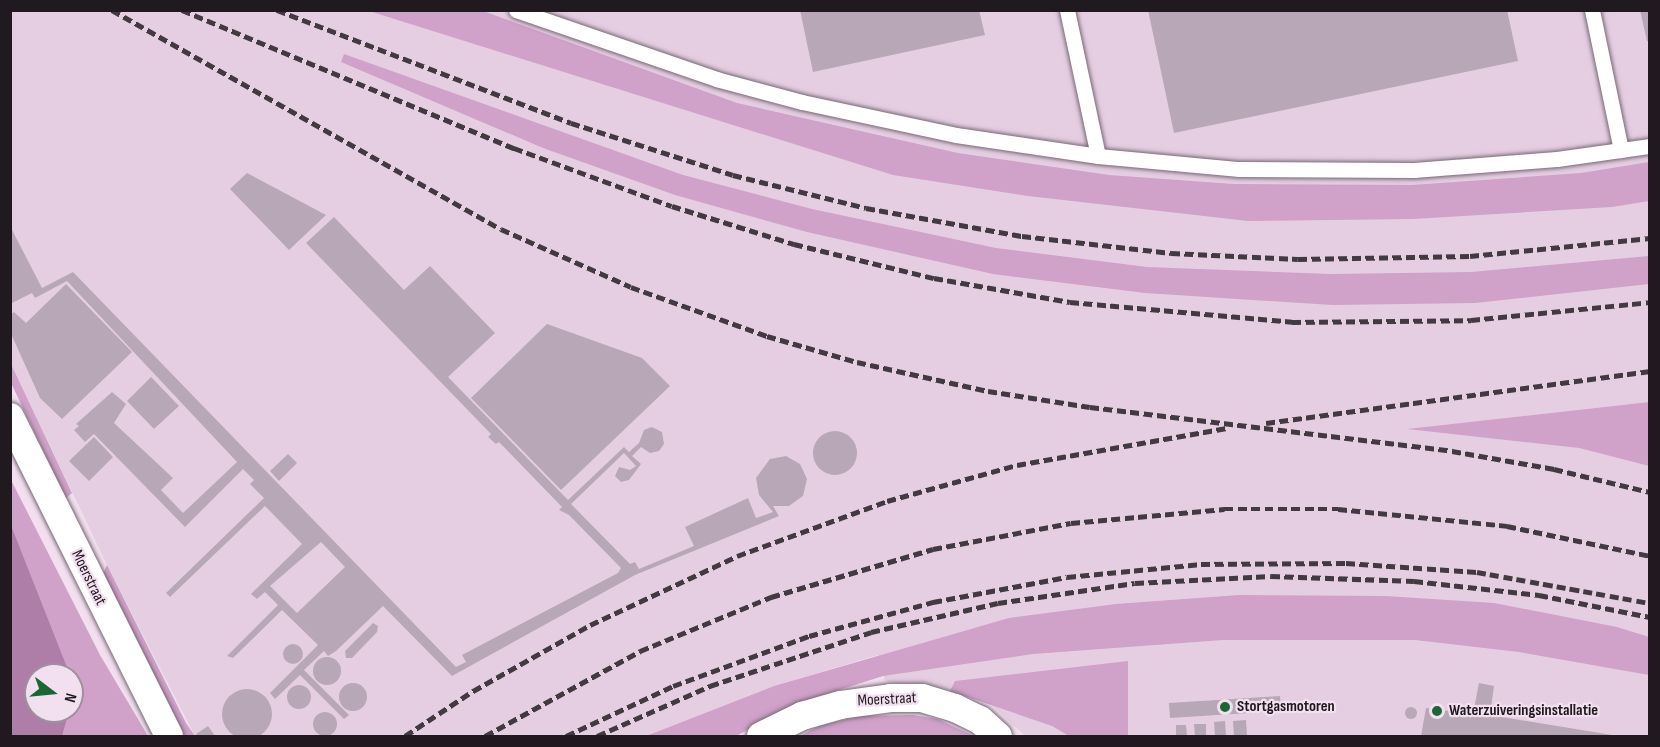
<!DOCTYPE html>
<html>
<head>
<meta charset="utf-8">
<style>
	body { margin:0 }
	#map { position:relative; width:1660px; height:747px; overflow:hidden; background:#f2dfef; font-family:"Sofia Sans Condensed",sans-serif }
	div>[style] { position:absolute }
	.built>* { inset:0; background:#e6cee2 }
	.green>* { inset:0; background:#d0a1c9 }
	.water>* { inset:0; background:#ae7da8 }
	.building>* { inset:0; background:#b8a7b6 }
	.round { border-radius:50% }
	.roads { filter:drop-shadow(0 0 2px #776875) drop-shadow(0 0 2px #776875) }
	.lane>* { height:15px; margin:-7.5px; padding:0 7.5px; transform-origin:7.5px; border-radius:7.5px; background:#fff }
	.street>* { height:28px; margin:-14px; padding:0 14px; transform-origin:14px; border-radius:14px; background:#fff }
	.rail>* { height:4.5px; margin-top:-2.25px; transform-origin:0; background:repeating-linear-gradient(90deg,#433a41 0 9px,transparent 0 13.5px) }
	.dots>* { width:16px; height:16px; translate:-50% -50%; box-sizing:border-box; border:3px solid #f2dfef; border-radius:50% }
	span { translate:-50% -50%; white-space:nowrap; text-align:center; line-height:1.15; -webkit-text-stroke:4.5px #f2dfef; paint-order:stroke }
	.street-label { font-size:16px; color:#20191f }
	.poi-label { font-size:16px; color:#20191f; font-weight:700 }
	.left { translate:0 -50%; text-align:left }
	.frame { position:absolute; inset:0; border:12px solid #20191f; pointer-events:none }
	.north { position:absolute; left:24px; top:663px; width:60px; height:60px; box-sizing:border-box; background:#f2dfef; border:2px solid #9e909c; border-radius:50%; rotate:106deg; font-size:16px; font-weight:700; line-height:24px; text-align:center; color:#20191f }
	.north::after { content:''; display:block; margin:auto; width:21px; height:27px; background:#1a6735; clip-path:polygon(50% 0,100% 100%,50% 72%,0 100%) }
</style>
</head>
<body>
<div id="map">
	<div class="built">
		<i style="clip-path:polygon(11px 11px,1649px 11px,1649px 402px,1410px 429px,1579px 448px,1649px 466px,1649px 736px,1025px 736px,993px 706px,955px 691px,885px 681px,878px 655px,774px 686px,646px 736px,195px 736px,107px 565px,11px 364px)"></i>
	</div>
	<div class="green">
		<i style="clip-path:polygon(369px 11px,483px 11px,737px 103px,958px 153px,1109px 175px,1234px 184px,1412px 185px,1581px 173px,1649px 162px,1649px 201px,1612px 207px,1413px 219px,1248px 221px,1028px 196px,893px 175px)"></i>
		<i style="clip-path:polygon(344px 54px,683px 175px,812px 209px,996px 248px,1147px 267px,1331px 274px,1471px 272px,1649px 256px,1649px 284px,1475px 303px,1332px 305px,1145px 293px,993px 274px,807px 232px,675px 195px,543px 148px,341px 62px)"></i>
		<i style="clip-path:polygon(11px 364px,72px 493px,66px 498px,11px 383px)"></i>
		<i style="clip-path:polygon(1649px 402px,1649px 466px,1579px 448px,1407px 429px)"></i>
		<i style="clip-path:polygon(evenodd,10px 478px,100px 655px,148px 736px,11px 736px,10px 478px,36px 675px,72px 675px,72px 711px,36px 711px,36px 675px)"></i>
		<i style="clip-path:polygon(107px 565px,186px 723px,195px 736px,184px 736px,181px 731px,103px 574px)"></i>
		<i style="clip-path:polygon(1239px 595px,1386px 596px,1494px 603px,1617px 627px,1649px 637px,1649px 675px,1519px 652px,1415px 640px,1223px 640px,1033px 654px,883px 676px,798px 703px,736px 736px,646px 736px,774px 686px,1009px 618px,1116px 604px)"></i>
		<i style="clip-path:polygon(1128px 661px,1128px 736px,1069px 736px,1052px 726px,950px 691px,955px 681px)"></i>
		<i style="clip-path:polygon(913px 715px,937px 719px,974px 736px,800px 736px,819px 726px,860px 716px)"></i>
	</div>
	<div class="water">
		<i style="clip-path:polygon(10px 523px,70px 675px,36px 675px,36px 711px,69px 711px,62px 736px,11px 736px)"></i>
	</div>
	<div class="building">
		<i style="clip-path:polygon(800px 10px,979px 10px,985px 35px,813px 72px)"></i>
		<i style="clip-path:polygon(1148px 10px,1507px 10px,1518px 61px,1174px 133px)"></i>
		<i style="clip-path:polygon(1640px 10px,1650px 10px,1650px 41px,1647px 41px)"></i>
		<i style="clip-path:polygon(247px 173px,326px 215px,289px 250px,230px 189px)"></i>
		<i style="clip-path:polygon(evenodd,334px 217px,404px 290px,430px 266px,495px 333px,448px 377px,568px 500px,624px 447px,629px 452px,639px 443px,644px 430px,652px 427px,662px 432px,664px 444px,659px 451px,650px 453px,641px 447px,632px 456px,641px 464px,629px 480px,621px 482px,615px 476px,619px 467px,630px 470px,636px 466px,624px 453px,571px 504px,630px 564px,635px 562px,639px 569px,694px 546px,685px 527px,748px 498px,756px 518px,773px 512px,759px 495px,756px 478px,770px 459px,786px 456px,800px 464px,807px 479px,803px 496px,789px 506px,773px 506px,779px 516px,635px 575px,452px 676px,383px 606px,336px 651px,328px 656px,324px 651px,304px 670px,349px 715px,344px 719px,300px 675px,275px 699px,270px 693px,318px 645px,282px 610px,233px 658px,227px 656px,278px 605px,265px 592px,257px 599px,251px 594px,302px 544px,265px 506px,170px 597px,166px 593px,264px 498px,250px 484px,254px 480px,243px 469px,185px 527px,94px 434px,85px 442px,74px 430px,79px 426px,76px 424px,112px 392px,126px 404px,114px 423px,173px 478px,161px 490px,183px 513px,237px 462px,67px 281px,35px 298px,32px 293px,10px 304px,10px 226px,42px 288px,73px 272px,456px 667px,466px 662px,462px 655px,618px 573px,621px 568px,569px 515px,559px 510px,562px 507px,499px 442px,496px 444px,488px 437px,491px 434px,306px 243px,334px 217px,321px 542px,345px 567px,297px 613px,270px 586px,321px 542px)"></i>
		<i style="clip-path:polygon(66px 284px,132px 352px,62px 419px,40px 398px,12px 336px,10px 315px,14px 312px,26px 323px)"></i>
		<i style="clip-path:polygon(547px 324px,642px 358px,670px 386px,561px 490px,471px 398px)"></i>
		<i style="clip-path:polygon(151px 377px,179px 406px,154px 429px,127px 401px)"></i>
		<i class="round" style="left:813px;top:431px;width:44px;height:44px"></i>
		<i style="clip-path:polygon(94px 437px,113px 457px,89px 481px,69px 461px)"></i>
		<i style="clip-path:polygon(288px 454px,297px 463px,279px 481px,270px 471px)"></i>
		<i style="clip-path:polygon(373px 623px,378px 626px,377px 632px,352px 658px,346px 658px,345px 651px)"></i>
		<i class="round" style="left:283px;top:644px;width:20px;height:20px"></i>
		<i class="round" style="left:313px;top:657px;width:28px;height:28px"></i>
		<i style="clip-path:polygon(1479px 683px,1494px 686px,1490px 715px,1618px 736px,1421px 736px,1426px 708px,1473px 714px)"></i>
		<i class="round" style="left:339px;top:683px;width:28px;height:28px"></i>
		<i class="round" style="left:287px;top:685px;width:24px;height:24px"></i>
		<i class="round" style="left:222px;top:689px;width:50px;height:50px"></i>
		<i style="clip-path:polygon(1280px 696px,1281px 711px,1170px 718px,1169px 703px)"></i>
		<i class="round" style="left:1405px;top:707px;width:12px;height:12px"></i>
		<i class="round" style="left:313px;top:712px;width:24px;height:24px"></i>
		<i style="clip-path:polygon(1246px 720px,1247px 736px,1234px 736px,1233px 721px)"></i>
		<i style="clip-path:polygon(1225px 721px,1226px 736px,1215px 736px,1214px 722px)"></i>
		<i style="clip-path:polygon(1194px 724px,1206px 724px,1206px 736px,1195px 736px)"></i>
		<i style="clip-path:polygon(1176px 725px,1186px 725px,1187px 736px,1176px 736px)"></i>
		<i style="clip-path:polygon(208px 726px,215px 736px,198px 736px,196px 734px)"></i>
	</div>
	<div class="roads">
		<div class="lane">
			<i style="left:516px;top:10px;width:212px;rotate:19deg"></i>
			<i style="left:716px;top:79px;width:89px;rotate:15deg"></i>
			<i style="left:802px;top:102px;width:157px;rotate:12.1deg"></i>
			<i style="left:956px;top:135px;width:144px;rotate:8.4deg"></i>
			<i style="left:1098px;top:156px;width:142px;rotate:5.3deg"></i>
			<i style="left:1239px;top:169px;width:175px;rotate:0.3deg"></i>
			<i style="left:1414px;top:170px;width:143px;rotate:-4.4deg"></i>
			<i style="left:1557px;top:159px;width:94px;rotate:-8deg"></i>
			<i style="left:1067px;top:10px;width:149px;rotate:78deg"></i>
			<i style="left:1592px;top:10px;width:143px;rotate:78.3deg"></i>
		</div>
		<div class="street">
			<i style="left:10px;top:417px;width:356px;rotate:63.5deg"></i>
			<i style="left:761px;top:736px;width:46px;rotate:-26deg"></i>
			<i style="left:802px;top:716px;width:40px;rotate:-16deg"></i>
			<i style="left:840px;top:705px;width:51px;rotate:-7.8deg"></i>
			<i style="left:891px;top:698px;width:31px"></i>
			<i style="left:922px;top:698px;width:34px;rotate:17deg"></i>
			<i style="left:955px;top:708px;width:28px;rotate:26deg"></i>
			<i style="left:980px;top:720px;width:24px;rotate:42deg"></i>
		</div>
	</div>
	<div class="rail">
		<i style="left:112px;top:10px;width:446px;rotate:29.4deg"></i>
		<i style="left:501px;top:229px;width:142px;rotate:24deg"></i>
		<i style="left:631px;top:287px;width:145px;rotate:19.8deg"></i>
		<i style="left:767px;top:336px;width:94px;rotate:16.1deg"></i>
		<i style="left:857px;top:362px;width:134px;rotate:12.5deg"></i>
		<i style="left:988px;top:391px;width:103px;rotate:8.9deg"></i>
		<i style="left:1090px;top:407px;width:365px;rotate:6.9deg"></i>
		<i style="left:1452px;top:451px;width:104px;rotate:10deg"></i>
		<i style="left:1554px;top:469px;width:99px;rotate:13.5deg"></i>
		<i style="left:182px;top:10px;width:360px;rotate:22.6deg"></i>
		<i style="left:514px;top:148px;width:168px;rotate:20.2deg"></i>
		<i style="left:672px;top:206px;width:128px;rotate:17.3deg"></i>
		<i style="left:794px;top:244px;width:144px;rotate:13.7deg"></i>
		<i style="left:934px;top:278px;width:138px;rotate:10deg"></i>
		<i style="left:1070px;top:302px;width:223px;rotate:5.1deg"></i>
		<i style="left:1292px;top:322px;width:179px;rotate:-0.6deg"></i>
		<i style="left:1471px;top:320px;width:180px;rotate:-5.7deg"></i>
		<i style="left:277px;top:10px;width:315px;rotate:21deg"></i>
		<i style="left:571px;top:123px;width:170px;rotate:17.8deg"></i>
		<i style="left:733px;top:175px;width:137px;rotate:13.9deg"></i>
		<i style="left:866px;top:208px;width:158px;rotate:10.2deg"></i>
		<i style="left:1022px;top:236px;width:150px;rotate:6.5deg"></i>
		<i style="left:1171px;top:253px;width:127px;rotate:2.7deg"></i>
		<i style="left:1298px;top:259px;width:172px;rotate:-1deg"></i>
		<i style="left:1470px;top:256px;width:181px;rotate:-5.7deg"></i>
		<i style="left:1266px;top:423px;width:388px;rotate:-7.7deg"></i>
		<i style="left:405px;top:736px;width:82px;rotate:-33.5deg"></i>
		<i style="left:473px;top:691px;width:134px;rotate:-29.4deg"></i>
		<i style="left:590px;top:625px;width:162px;rotate:-25.1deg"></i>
		<i style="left:737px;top:556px;width:160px;rotate:-20.1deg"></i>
		<i style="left:887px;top:501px;width:135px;rotate:-15.5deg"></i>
		<i style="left:1017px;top:465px;width:213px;rotate:-10deg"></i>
		<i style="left:485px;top:736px;width:177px;rotate:-28.7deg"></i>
		<i style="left:640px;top:651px;width:142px;rotate:-22.4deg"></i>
		<i style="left:771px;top:597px;width:169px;rotate:-16.5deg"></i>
		<i style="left:933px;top:549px;width:140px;rotate:-10.7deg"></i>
		<i style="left:1071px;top:523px;width:154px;rotate:-5.2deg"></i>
		<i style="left:1224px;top:509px;width:114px"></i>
		<i style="left:1338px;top:509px;width:170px;rotate:5.7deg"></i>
		<i style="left:1507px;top:526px;width:146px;rotate:11.8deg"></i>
		<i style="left:566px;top:736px;width:118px;rotate:-25deg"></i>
		<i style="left:673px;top:686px;width:145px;rotate:-20.2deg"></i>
		<i style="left:809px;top:636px;width:129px;rotate:-15.3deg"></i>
		<i style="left:933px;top:602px;width:136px;rotate:-10.6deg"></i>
		<i style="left:1067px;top:577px;width:135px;rotate:-5.5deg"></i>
		<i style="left:1201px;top:564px;width:145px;rotate:-0.4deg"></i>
		<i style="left:1346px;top:563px;width:131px;rotate:3.9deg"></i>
		<i style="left:1477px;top:572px;width:176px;rotate:10.2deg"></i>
		<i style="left:597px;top:736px;width:124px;rotate:-23.9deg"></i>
		<i style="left:710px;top:686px;width:170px;rotate:-18.5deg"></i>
		<i style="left:871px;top:632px;width:130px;rotate:-12.9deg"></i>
		<i style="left:998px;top:603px;width:138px;rotate:-8.3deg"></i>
		<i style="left:1135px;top:583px;width:136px;rotate:-2.9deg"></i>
		<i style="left:1271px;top:576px;width:143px;rotate:2deg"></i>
		<i style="left:1414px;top:581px;width:126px;rotate:6.4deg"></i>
		<i style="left:1539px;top:595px;width:113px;rotate:11.2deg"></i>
	</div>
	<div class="dots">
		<i style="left:1225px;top:707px;background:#1a6735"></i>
		<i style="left:1437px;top:711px;background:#1a6735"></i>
	</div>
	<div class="street-label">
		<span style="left:88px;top:578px;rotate:64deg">Moerstraat</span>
		<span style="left:887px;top:700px;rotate:-3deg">Moerstraat</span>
	</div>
	<div class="poi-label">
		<span class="left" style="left:1237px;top:707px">Stortgasmotoren</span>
		<span class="left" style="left:1449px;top:711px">Waterzuiveringsinstallatie</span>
	</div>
	<div class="frame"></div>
	<div class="north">N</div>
</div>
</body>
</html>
